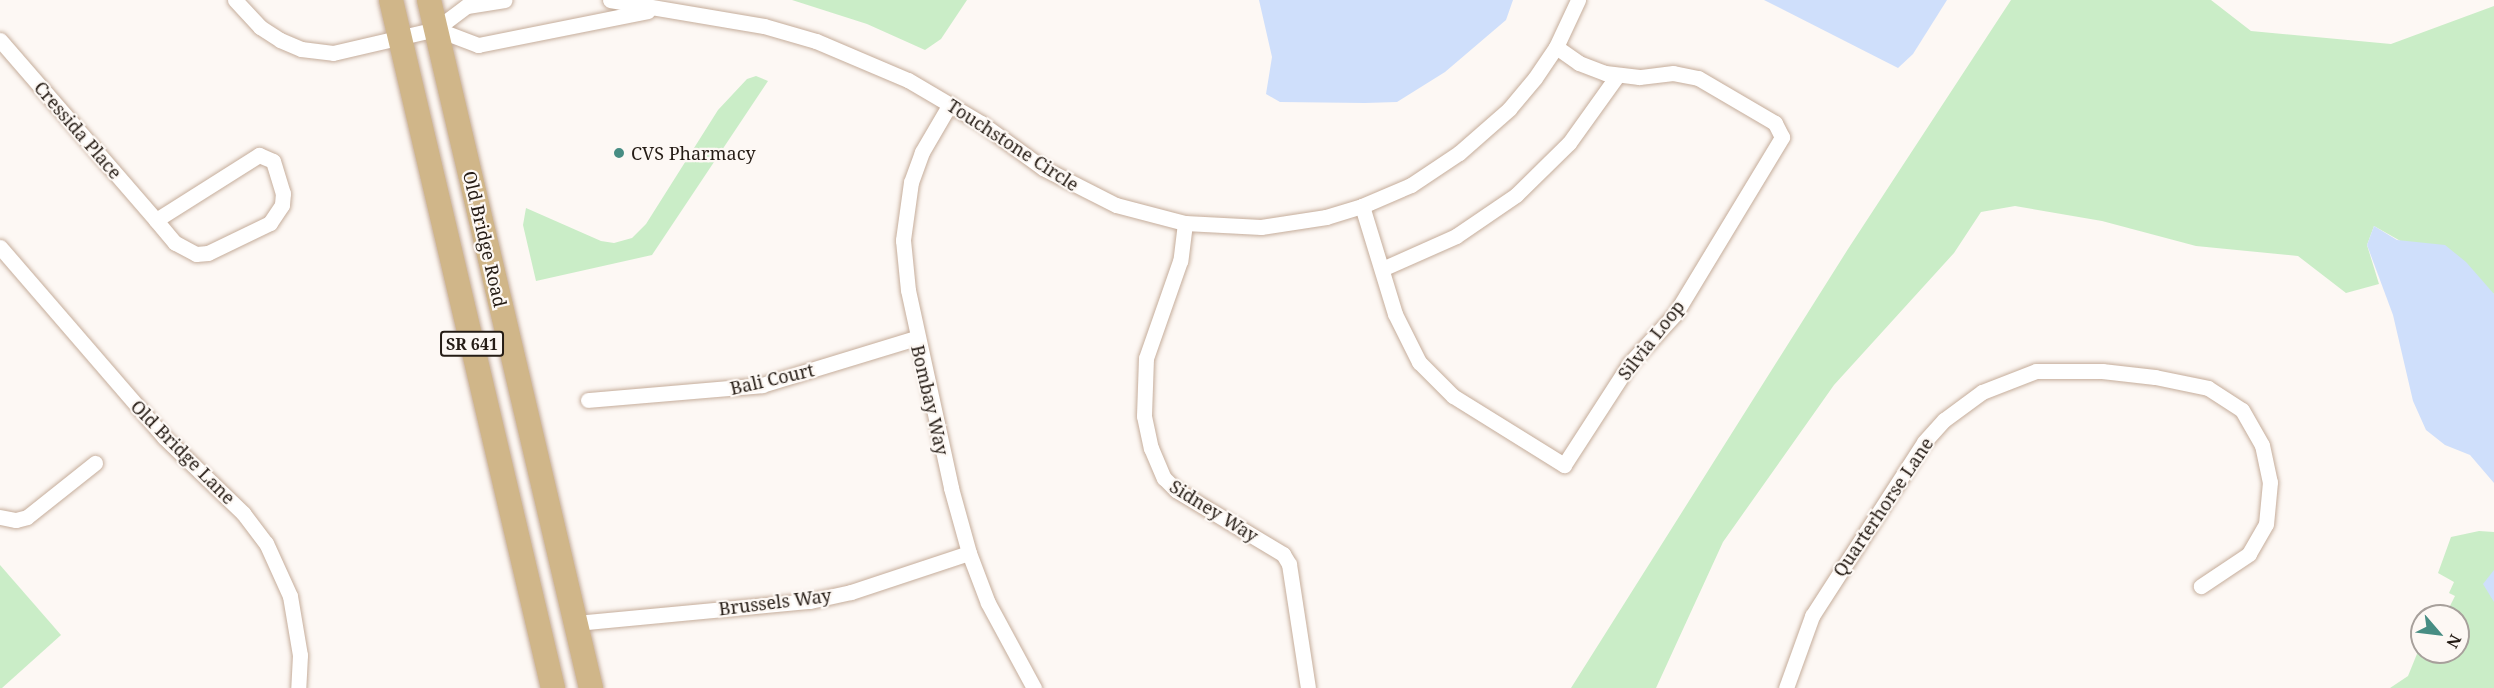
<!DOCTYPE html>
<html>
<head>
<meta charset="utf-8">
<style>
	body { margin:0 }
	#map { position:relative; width:2494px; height:688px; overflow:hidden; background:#fdf8f4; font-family:"Noto Serif",serif }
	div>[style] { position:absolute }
	.green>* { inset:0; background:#caedc7 }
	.water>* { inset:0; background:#cfdffb }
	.roads { filter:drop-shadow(0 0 2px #c5ad9b) drop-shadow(0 0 2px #c5ad9b) }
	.minor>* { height:15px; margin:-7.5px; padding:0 7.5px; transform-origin:7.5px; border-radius:7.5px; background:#fff }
	.primary>* { height:24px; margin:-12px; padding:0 12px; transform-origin:12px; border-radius:12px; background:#d0b689 }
	.dots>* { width:16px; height:16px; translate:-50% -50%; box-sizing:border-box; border:3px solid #fdf8f4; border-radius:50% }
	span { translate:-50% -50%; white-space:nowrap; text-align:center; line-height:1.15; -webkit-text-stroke:4.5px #fdf8f4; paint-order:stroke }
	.shield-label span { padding:2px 4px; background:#fdf8f4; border:2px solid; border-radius:4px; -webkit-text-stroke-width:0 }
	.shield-label { font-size:16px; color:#251c15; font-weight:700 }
	.street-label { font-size:18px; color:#251c15 }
	.poi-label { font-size:18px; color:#251c15 }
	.left { translate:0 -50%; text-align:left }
	.north { position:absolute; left:2410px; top:604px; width:60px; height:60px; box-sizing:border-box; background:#fdf8f4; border:2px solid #a7a09b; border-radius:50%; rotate:118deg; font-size:16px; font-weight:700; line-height:24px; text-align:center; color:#251c15 }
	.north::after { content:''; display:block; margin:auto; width:21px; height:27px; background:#478d83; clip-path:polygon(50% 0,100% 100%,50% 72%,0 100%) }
</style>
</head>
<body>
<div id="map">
	<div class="green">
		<i style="clip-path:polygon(792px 0,967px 0,941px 39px,925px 50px,867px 24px)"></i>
		<i style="clip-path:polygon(2011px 0,2211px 0,2251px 31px,2391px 44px,2494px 6px,2494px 294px,2374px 226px,2367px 245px,2379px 284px,2346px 293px,2298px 256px,2196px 246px,2102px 221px,2015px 206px,1981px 212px,1954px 253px,1834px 385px,1723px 542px,1656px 688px,1571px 688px,1848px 249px)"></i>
		<i style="clip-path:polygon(756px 76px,768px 81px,652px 255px,536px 281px,523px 225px,526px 208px,601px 241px,614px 243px,632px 238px,646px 224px,718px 110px,747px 79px)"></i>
		<i style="clip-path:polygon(2479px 531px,2494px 532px,2494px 688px,2390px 688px,2408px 676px,2421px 644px,2422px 652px,2458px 652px,2458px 616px,2445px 616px,2455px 596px,2449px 593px,2454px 582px,2438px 573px,2451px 537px)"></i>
		<i style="clip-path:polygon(0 565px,61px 635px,2px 688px,0 688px)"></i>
	</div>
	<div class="water">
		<i style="clip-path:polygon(1259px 0,1513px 0,1506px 20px,1445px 72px,1397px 102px,1365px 103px,1280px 102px,1266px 94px,1272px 57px)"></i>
		<i style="clip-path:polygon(1764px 0,1947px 0,1913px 54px,1898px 68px)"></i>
		<i style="clip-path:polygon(2374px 226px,2397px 240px,2445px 245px,2466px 262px,2494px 294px,2494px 483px,2470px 455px,2445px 445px,2426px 430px,2413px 401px,2393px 315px,2367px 245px)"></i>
		<i style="clip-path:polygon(2494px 570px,2494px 602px,2483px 584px)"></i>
	</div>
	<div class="roads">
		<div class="minor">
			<i style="left:235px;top:0;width:37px;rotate:47deg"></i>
			<i style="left:260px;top:27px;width:24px;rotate:33deg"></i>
			<i style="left:280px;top:40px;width:23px;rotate:23deg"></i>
			<i style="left:301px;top:49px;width:32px;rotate:7deg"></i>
			<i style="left:333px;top:53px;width:106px;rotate:-13.1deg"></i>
			<i style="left:436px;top:29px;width:39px;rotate:-37deg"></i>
			<i style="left:467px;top:6px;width:38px;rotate:-9deg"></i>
			<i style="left:610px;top:0;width:156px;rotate:9.6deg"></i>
			<i style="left:764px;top:26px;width:54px;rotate:16.1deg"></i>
			<i style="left:816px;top:41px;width:100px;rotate:23deg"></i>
			<i style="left:908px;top:80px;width:85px;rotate:30.5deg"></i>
			<i style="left:981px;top:123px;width:77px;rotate:36deg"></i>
			<i style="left:1043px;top:168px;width:82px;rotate:26.9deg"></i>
			<i style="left:1116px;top:205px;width:71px;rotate:14.6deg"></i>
			<i style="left:1185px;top:223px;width:76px;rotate:3deg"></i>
			<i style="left:1261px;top:227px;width:66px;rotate:-8.7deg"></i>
			<i style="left:1326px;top:217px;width:38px;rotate:-17deg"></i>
			<i style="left:1362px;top:206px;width:53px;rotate:-23.2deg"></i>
			<i style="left:1411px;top:185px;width:58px;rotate:-33.7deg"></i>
			<i style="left:1459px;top:153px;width:67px;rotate:-41.3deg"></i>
			<i style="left:1509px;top:109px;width:40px;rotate:-50deg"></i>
			<i style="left:1535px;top:78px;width:37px;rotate:-56deg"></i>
			<i style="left:1556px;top:47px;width:52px;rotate:-64.9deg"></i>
			<i style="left:436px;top:29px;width:45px;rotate:20.9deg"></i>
			<i style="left:478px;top:45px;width:173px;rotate:-11.3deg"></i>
			<i style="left:0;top:40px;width:238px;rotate:49.1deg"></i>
			<i style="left:950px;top:104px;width:56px;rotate:120.3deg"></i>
			<i style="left:922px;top:152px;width:32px;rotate:110deg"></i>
			<i style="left:911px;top:182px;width:59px;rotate:97.9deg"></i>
			<i style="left:903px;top:240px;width:50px;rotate:84.3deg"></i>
			<i style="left:908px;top:290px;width:203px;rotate:77.7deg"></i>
			<i style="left:951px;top:488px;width:67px;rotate:74.5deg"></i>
			<i style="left:969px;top:553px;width:53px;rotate:69.2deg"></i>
			<i style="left:988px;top:603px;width:97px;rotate:61.6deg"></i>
			<i style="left:259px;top:155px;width:15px;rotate:23deg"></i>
			<i style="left:273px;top:161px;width:34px;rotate:73deg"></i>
			<i style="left:283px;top:193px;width:12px;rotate:95deg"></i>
			<i style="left:282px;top:205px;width:22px;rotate:124deg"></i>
			<i style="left:270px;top:223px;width:69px;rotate:154.2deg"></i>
			<i style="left:208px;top:253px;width:12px;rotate:175deg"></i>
			<i style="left:196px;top:254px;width:24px;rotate:-152deg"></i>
			<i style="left:175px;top:243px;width:30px;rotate:-130deg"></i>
			<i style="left:156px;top:220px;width:122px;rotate:-32.3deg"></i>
			<i style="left:1362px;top:206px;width:113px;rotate:73deg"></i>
			<i style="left:1395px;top:314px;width:54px;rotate:63.4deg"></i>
			<i style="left:1419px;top:362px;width:48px;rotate:45deg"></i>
			<i style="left:1453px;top:396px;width:131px;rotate:31.9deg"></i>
			<i style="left:1564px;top:465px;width:121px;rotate:-57.1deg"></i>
			<i style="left:1630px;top:363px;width:67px;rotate:-47.4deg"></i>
			<i style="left:1675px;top:314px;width:207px;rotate:-58.8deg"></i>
			<i style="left:1782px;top:137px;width:16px;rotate:-117deg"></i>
			<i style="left:1775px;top:123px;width:89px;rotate:-149.7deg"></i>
			<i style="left:1698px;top:78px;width:25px;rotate:-169deg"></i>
			<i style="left:1673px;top:73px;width:34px;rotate:173deg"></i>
			<i style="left:1639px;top:77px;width:34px;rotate:-173deg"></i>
			<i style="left:1605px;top:73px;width:28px;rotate:-159deg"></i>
			<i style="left:1579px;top:63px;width:28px;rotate:-145deg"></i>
			<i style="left:1185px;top:223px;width:38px;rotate:97deg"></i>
			<i style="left:1180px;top:261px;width:103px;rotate:109.3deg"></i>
			<i style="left:1146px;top:358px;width:58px;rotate:92deg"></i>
			<i style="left:1144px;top:416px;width:33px;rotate:78deg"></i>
			<i style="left:1151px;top:448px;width:33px;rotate:67deg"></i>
			<i style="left:1164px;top:478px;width:17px;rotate:45deg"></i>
			<i style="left:1176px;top:490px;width:125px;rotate:30.9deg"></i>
			<i style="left:1283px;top:554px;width:12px;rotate:59deg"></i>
			<i style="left:1289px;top:564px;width:125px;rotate:81.3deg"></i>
			<i style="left:0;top:247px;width:251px;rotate:49.2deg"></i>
			<i style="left:164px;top:437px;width:110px;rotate:43.9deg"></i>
			<i style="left:243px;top:513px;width:38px;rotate:53deg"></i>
			<i style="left:266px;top:543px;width:58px;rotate:65.6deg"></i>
			<i style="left:290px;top:596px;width:60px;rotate:80.4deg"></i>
			<i style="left:300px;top:655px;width:33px;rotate:93deg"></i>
			<i style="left:1382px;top:269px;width:81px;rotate:-24deg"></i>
			<i style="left:1456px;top:236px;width:73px;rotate:-34.3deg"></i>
			<i style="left:1516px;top:195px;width:74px;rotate:-44.5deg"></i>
			<i style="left:1569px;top:143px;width:82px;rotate:-54.4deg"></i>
			<i style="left:588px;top:400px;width:175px;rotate:-4.9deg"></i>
			<i style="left:762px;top:385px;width:161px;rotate:-17deg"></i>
			<i style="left:0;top:517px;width:16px;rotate:11deg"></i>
			<i style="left:16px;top:520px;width:11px;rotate:-15deg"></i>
			<i style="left:27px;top:517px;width:87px;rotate:-38.5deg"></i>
			<i style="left:576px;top:623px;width:235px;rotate:-5.4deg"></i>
			<i style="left:810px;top:601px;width:42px;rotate:-12.4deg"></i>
			<i style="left:851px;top:592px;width:124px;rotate:-18.3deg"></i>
			<i style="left:1786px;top:688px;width:77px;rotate:-70.1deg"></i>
			<i style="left:1812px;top:616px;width:207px;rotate:-57.2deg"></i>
			<i style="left:1924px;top:442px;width:30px;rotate:-48deg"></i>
			<i style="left:1944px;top:420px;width:47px;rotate:-36.4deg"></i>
			<i style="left:1982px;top:392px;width:58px;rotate:-21.3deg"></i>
			<i style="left:2036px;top:371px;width:66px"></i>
			<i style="left:2102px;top:371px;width:53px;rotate:6.5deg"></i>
			<i style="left:2155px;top:377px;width:54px;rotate:11.7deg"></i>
			<i style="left:2208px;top:388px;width:40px;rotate:32.9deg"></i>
			<i style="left:2242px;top:410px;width:40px;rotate:60.3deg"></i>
			<i style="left:2262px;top:445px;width:38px;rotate:78deg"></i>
			<i style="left:2270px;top:482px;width:42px;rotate:95.4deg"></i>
			<i style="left:2266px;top:524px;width:34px;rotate:120deg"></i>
			<i style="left:2249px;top:554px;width:58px;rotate:146.3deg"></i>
		</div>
		<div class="primary">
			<i style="left:391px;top:0;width:707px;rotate:76.75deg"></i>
			<i style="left:429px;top:0;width:707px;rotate:76.75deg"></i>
		</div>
	</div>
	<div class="dots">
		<i style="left:619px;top:153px;background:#478d83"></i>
	</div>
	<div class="shield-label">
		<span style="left:472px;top:344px">SR 641</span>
	</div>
	<div class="street-label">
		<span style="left:78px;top:130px;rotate:49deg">Cressida Place</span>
		<span style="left:1013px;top:145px;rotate:33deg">Touchstone Circle</span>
		<span style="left:485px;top:239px;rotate:77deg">Old Bridge Road</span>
		<span style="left:1651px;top:340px;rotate:-52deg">Silvia Loop</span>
		<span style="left:772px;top:379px;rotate:-13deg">Bali Court</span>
		<span style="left:930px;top:400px;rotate:77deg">Bombay Way</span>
		<span style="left:183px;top:452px;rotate:45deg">Old Bridge Lane</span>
		<span style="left:1883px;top:507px;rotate:-56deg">Quarterhorse Lane</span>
		<span style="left:1214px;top:511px;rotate:32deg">Sidney Way</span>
		<span style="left:775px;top:602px;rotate:-7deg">Brussels Way</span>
	</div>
	<div class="poi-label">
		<span class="left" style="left:631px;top:153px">CVS Pharmacy</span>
	</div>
	<div class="north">N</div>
</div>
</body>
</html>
